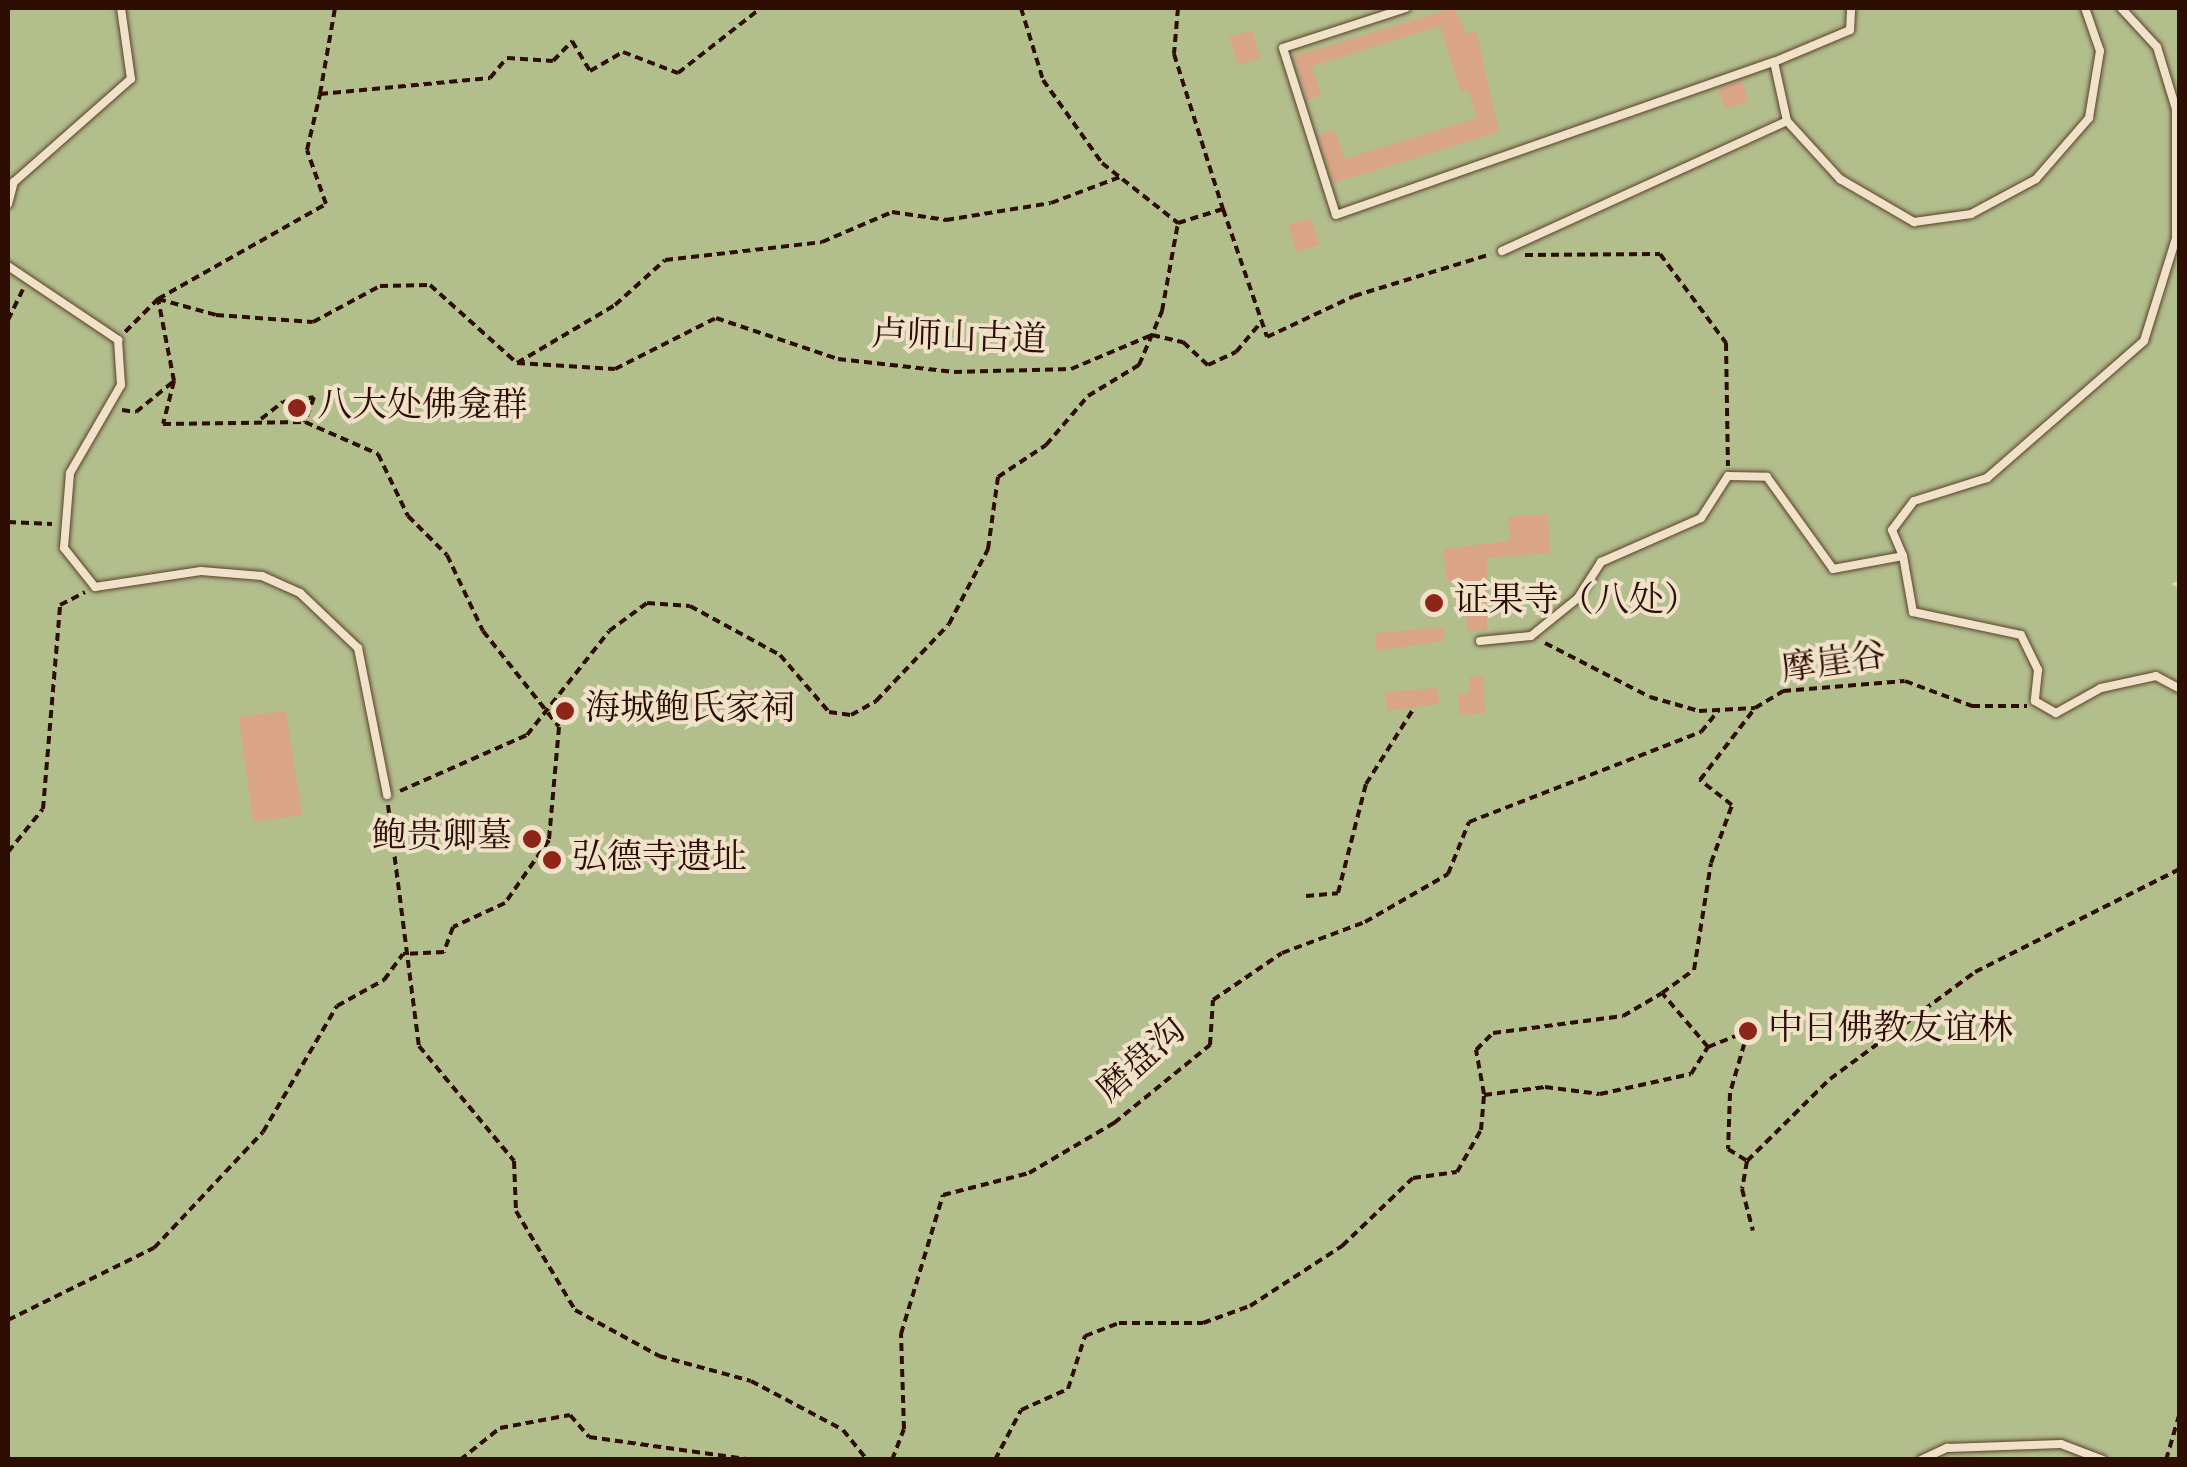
<!DOCTYPE html>
<html>
<head>
<meta charset="utf-8">
<style>
	body { margin:0 }
	#map { position:relative; width:2187px; height:1467px; overflow:hidden; background:#e8d3aa; font-family:"Sorts Mill Goudy","Noto Serif SC",serif }
	div>[style] { position:absolute }
	.green>* { inset:0; background:#b2be8c }
	.building>* { inset:0; background:#daa487 }
	.path>* { height:4px; margin-top:-2px; transform-origin:0; background:repeating-linear-gradient(90deg,#2e0e03 0 8px,transparent 0 13px) }
	.roads { filter:drop-shadow(0 0 2px #5c3f2d) drop-shadow(0 0 2px #5c3f2d) }
	.lane>* { height:8px; margin:-4px; padding:0 4px; transform-origin:4px; border-radius:4px; background:#f0e2c8 }
	.dots>* { width:28px; height:28px; translate:-50% -50%; box-sizing:border-box; border:5px solid #f0e2c8; border-radius:50% }
	span { translate:-50% -50%; white-space:nowrap; text-align:center; line-height:1.15; -webkit-text-stroke:8px #f0e2c8; paint-order:stroke }
	.street-label { font-size:35px; color:#2e0e03 }
	.poi-label { font-size:35px; color:#2e0e03 }
	.left { translate:0 -50%; text-align:left }
	.right { translate:-100% -50%; text-align:right }
	.frame { position:absolute; inset:0; border:10px solid #2e0e03; pointer-events:none }
</style>
</head>
<body>
<div id="map">
	<div class="green">
		<i style="clip-path:polygon(8px 8px,2179px 8px,2180px 580px,2171px 584px,2180px 589px,2179px 1459px,8px 1460px)"></i>
	</div>
	<div class="building">
		<i style="clip-path:polygon(1454px 8px,1467px 34px,1476px 31px,1499px 132px,1334px 183px,1318px 135px,1335px 130px,1344px 159px,1477px 118px,1468px 90px,1461px 92px,1440px 26px,1312px 66px,1321px 95px,1307px 100px,1294px 56px)"></i>
		<i style="clip-path:polygon(1252px 30px,1261px 58px,1238px 65px,1229px 37px)"></i>
		<i style="clip-path:polygon(1742px 81px,1748px 102px,1725px 109px,1719px 89px)"></i>
		<i style="clip-path:polygon(1311px 218px,1320px 245px,1297px 252px,1288px 225px)"></i>
		<i style="clip-path:polygon(1547px 514px,1551px 553px,1487px 558px,1487px 630px,1467px 631px,1465px 581px,1447px 581px,1443px 549px,1510px 541px,1508px 517px)"></i>
		<i style="clip-path:polygon(1443px 627px,1444px 641px,1376px 651px,1376px 633px)"></i>
		<i style="clip-path:polygon(1483px 676px,1485px 713px,1459px 715px,1458px 694px,1470px 693px,1469px 677px)"></i>
		<i style="clip-path:polygon(1438px 688px,1439px 704px,1387px 711px,1385px 692px)"></i>
		<i style="clip-path:polygon(286px 711px,302px 815px,253px 822px,239px 717px)"></i>
	</div>
	<div class="path">
		<i style="left:1021px;top:8px;width:75px;rotate:73deg"></i>
		<i style="left:1043px;top:80px;width:102px;rotate:54.6deg"></i>
		<i style="left:1102px;top:163px;width:97px;rotate:38.3deg"></i>
		<i style="left:1178px;top:8px;width:46px;rotate:95deg"></i>
		<i style="left:1174px;top:54px;width:163px;rotate:72.5deg"></i>
		<i style="left:320px;top:94px;width:87px;rotate:-80.1deg"></i>
		<i style="left:1525px;top:255px;width:135px;rotate:-0.4deg"></i>
		<i style="left:1660px;top:254px;width:111px;rotate:53.4deg"></i>
		<i style="left:1726px;top:343px;width:123px;rotate:89.1deg"></i>
		<i style="left:8px;top:320px;width:34px;rotate:-64deg"></i>
		<i style="left:125px;top:332px;width:47px;rotate:-45deg"></i>
		<i style="left:158px;top:299px;width:193px;rotate:-29.5deg"></i>
		<i style="left:326px;top:204px;width:57px;rotate:-109.4deg"></i>
		<i style="left:307px;top:150px;width:57px;rotate:-76.9deg"></i>
		<i style="left:320px;top:94px;width:171px;rotate:-5.4deg"></i>
		<i style="left:490px;top:78px;width:26px;rotate:-50deg"></i>
		<i style="left:507px;top:58px;width:46px;rotate:3.7deg"></i>
		<i style="left:553px;top:61px;width:28px;rotate:-46deg"></i>
		<i style="left:572px;top:41px;width:35px;rotate:59deg"></i>
		<i style="left:590px;top:71px;width:38px;rotate:-30deg"></i>
		<i style="left:623px;top:52px;width:59px;rotate:20.9deg"></i>
		<i style="left:678px;top:73px;width:105px;rotate:-38.1deg"></i>
		<i style="left:517px;top:363px;width:114px;rotate:-30.6deg"></i>
		<i style="left:615px;top:305px;width:67px;rotate:-42deg"></i>
		<i style="left:665px;top:260px;width:158px;rotate:-6.5deg"></i>
		<i style="left:822px;top:242px;width:76px;rotate:-23.2deg"></i>
		<i style="left:892px;top:212px;width:55px;rotate:8.4deg"></i>
		<i style="left:946px;top:220px;width:106px;rotate:-9.2deg"></i>
		<i style="left:1051px;top:203px;width:74px;rotate:-20.6deg"></i>
		<i style="left:174px;top:381px;width:84px;rotate:-101deg"></i>
		<i style="left:158px;top:299px;width:60px;rotate:15.4deg"></i>
		<i style="left:216px;top:315px;width:97px;rotate:4.1deg"></i>
		<i style="left:313px;top:322px;width:76px;rotate:-28.2deg"></i>
		<i style="left:380px;top:286px;width:50px;rotate:-1.1deg"></i>
		<i style="left:430px;top:285px;width:117px;rotate:41.9deg"></i>
		<i style="left:517px;top:363px;width:98px;rotate:3.5deg"></i>
		<i style="left:615px;top:369px;width:113px;rotate:-26.8deg"></i>
		<i style="left:716px;top:318px;width:129px;rotate:18.6deg"></i>
		<i style="left:838px;top:359px;width:117px;rotate:6.4deg"></i>
		<i style="left:954px;top:372px;width:117px;rotate:-1.5deg"></i>
		<i style="left:1071px;top:369px;width:88px;rotate:-22.8deg"></i>
		<i style="left:1152px;top:335px;width:32px;rotate:13deg"></i>
		<i style="left:1183px;top:342px;width:34px;rotate:43deg"></i>
		<i style="left:1208px;top:365px;width:31px;rotate:-25deg"></i>
		<i style="left:1236px;top:352px;width:38px;rotate:-50deg"></i>
		<i style="left:122px;top:410px;width:14px;rotate:8deg"></i>
		<i style="left:136px;top:412px;width:49px;rotate:-39.2deg"></i>
		<i style="left:174px;top:381px;width:44px;rotate:104.3deg"></i>
		<i style="left:163px;top:424px;width:142px;rotate:-0.8deg"></i>
		<i style="left:305px;top:422px;width:80px;rotate:23.7deg"></i>
		<i style="left:378px;top:454px;width:69px;rotate:64.2deg"></i>
		<i style="left:408px;top:516px;width:55px;rotate:45deg"></i>
		<i style="left:447px;top:555px;width:84px;rotate:64.7deg"></i>
		<i style="left:483px;top:631px;width:122px;rotate:51.6deg"></i>
		<i style="left:559px;top:727px;width:113px;rotate:95.1deg"></i>
		<i style="left:549px;top:840px;width:77px;rotate:124.9deg"></i>
		<i style="left:505px;top:903px;width:57px;rotate:155.2deg"></i>
		<i style="left:453px;top:927px;width:27px;rotate:110deg"></i>
		<i style="left:444px;top:952px;width:41px;rotate:177.2deg"></i>
		<i style="left:261px;top:419px;width:28px;rotate:-38deg"></i>
		<i style="left:283px;top:402px;width:31px;rotate:-9deg"></i>
		<i style="left:314px;top:397px;width:27px;rotate:110deg"></i>
		<i style="left:8px;top:522px;width:44px;rotate:2.6deg"></i>
		<i style="left:1545px;top:643px;width:118px;rotate:27.2deg"></i>
		<i style="left:1650px;top:697px;width:51px;rotate:15.9deg"></i>
		<i style="left:1699px;top:711px;width:56px;rotate:-3.1deg"></i>
		<i style="left:400px;top:791px;width:139px;rotate:-23.8deg"></i>
		<i style="left:527px;top:735px;width:132px;rotate:-51.7deg"></i>
		<i style="left:609px;top:631px;width:47px;rotate:-36.4deg"></i>
		<i style="left:647px;top:603px;width:43px;rotate:4deg"></i>
		<i style="left:690px;top:606px;width:102px;rotate:28.6deg"></i>
		<i style="left:780px;top:655px;width:75px;rotate:49.3deg"></i>
		<i style="left:829px;top:712px;width:22px;rotate:8deg"></i>
		<i style="left:851px;top:715px;width:29px;rotate:-29deg"></i>
		<i style="left:876px;top:701px;width:106px;rotate:-46.5deg"></i>
		<i style="left:949px;top:624px;width:85px;rotate:-62.5deg"></i>
		<i style="left:988px;top:549px;width:73px;rotate:-82.1deg"></i>
		<i style="left:998px;top:477px;width:58px;rotate:-33.7deg"></i>
		<i style="left:1046px;top:445px;width:65px;rotate:-49.4deg"></i>
		<i style="left:1088px;top:396px;width:60px;rotate:-31.3deg"></i>
		<i style="left:1139px;top:365px;width:59px;rotate:-66.9deg"></i>
		<i style="left:1162px;top:311px;width:89px;rotate:-79.7deg"></i>
		<i style="left:1178px;top:223px;width:47px;rotate:-17.3deg"></i>
		<i style="left:1223px;top:209px;width:135px;rotate:71deg"></i>
		<i style="left:1267px;top:337px;width:96px;rotate:-25.2deg"></i>
		<i style="left:1354px;top:296px;width:143px;rotate:-17deg"></i>
		<i style="left:388px;top:805px;width:243px;rotate:82.7deg"></i>
		<i style="left:419px;top:1046px;width:149px;rotate:50.4deg"></i>
		<i style="left:514px;top:1161px;width:50px;rotate:87.7deg"></i>
		<i style="left:516px;top:1211px;width:115px;rotate:59.2deg"></i>
		<i style="left:575px;top:1310px;width:96px;rotate:28.7deg"></i>
		<i style="left:659px;top:1356px;width:95px;rotate:15.2deg"></i>
		<i style="left:751px;top:1381px;width:104px;rotate:28deg"></i>
		<i style="left:843px;top:1430px;width:38px;rotate:51deg"></i>
		<i style="left:8px;top:852px;width:55px;rotate:-50.9deg"></i>
		<i style="left:43px;top:809px;width:205px;rotate:-85.2deg"></i>
		<i style="left:60px;top:605px;width:28px;rotate:-27deg"></i>
		<i style="left:1306px;top:896px;width:32px;rotate:-5deg"></i>
		<i style="left:1338px;top:893px;width:113px;rotate:-75.6deg"></i>
		<i style="left:1366px;top:784px;width:90px;rotate:-57.7deg"></i>
		<i style="left:1708px;top:1047px;width:43px;rotate:-21.8deg"></i>
		<i style="left:1748px;top:1031px;width:65px;rotate:106.2deg"></i>
		<i style="left:1730px;top:1093px;width:56px;rotate:92deg"></i>
		<i style="left:1728px;top:1149px;width:22px;rotate:32deg"></i>
		<i style="left:1747px;top:1161px;width:117px;rotate:-44.7deg"></i>
		<i style="left:1830px;top:1079px;width:180px;rotate:-36.4deg"></i>
		<i style="left:1975px;top:972px;width:229px;rotate:-26.7deg"></i>
		<i style="left:1484px;top:1094px;width:45px;rotate:-100.3deg"></i>
		<i style="left:1476px;top:1050px;width:24px;rotate:-45deg"></i>
		<i style="left:1493px;top:1033px;width:131px;rotate:-7.5deg"></i>
		<i style="left:1623px;top:1016px;width:45px;rotate:-30.5deg"></i>
		<i style="left:1747px;top:1161px;width:28px;rotate:100deg"></i>
		<i style="left:1742px;top:1189px;width:43px;rotate:75.3deg"></i>
		<i style="left:8px;top:1320px;width:163px;rotate:-26.3deg"></i>
		<i style="left:154px;top:1248px;width:159px;rotate:-46.8deg"></i>
		<i style="left:263px;top:1132px;width:146px;rotate:-59.6deg"></i>
		<i style="left:337px;top:1006px;width:54px;rotate:-29deg"></i>
		<i style="left:384px;top:980px;width:32px;rotate:-54deg"></i>
		<i style="left:460px;top:1460px;width:51px;rotate:-38.7deg"></i>
		<i style="left:500px;top:1428px;width:71px;rotate:-10.5deg"></i>
		<i style="left:570px;top:1415px;width:29px;rotate:49deg"></i>
		<i style="left:589px;top:1437px;width:166px;rotate:8deg"></i>
		<i style="left:892px;top:1460px;width:33px;rotate:-69deg"></i>
		<i style="left:904px;top:1429px;width:95px;rotate:-91.8deg"></i>
		<i style="left:901px;top:1334px;width:145px;rotate:-73.2deg"></i>
		<i style="left:943px;top:1195px;width:89px;rotate:-14.3deg"></i>
		<i style="left:1029px;top:1173px;width:99px;rotate:-30.5deg"></i>
		<i style="left:1114px;top:1123px;width:124px;rotate:-39.1deg"></i>
		<i style="left:1210px;top:1045px;width:45px;rotate:-86.2deg"></i>
		<i style="left:1213px;top:1000px;width:83px;rotate:-34.3deg"></i>
		<i style="left:1282px;top:953px;width:89px;rotate:-20.5deg"></i>
		<i style="left:1365px;top:922px;width:96px;rotate:-30deg"></i>
		<i style="left:1448px;top:874px;width:56px;rotate:-68deg"></i>
		<i style="left:1469px;top:822px;width:249px;rotate:-21.2deg"></i>
		<i style="left:1701px;top:732px;width:28px;rotate:-51deg"></i>
		<i style="left:995px;top:1460px;width:56px;rotate:-62.5deg"></i>
		<i style="left:1021px;top:1410px;width:51px;rotate:-24.1deg"></i>
		<i style="left:1068px;top:1389px;width:56px;rotate:-72.2deg"></i>
		<i style="left:1085px;top:1336px;width:36px;rotate:-21deg"></i>
		<i style="left:1119px;top:1323px;width:84px"></i>
		<i style="left:1203px;top:1323px;width:50px;rotate:-19.9deg"></i>
		<i style="left:1250px;top:1306px;width:110px;rotate:-33.1deg"></i>
		<i style="left:1342px;top:1246px;width:98px;rotate:-43.8deg"></i>
		<i style="left:1413px;top:1178px;width:44px;rotate:-7.8deg"></i>
		<i style="left:1457px;top:1172px;width:48px;rotate:-60.3deg"></i>
		<i style="left:1481px;top:1130px;width:35px;rotate:-85deg"></i>
		<i style="left:1484px;top:1095px;width:62px;rotate:-7.5deg"></i>
		<i style="left:1545px;top:1087px;width:55px;rotate:7.3deg"></i>
		<i style="left:1600px;top:1094px;width:93px;rotate:-12.4deg"></i>
		<i style="left:1691px;top:1074px;width:32px;rotate:-58deg"></i>
		<i style="left:1708px;top:1047px;width:71px;rotate:-130.4deg"></i>
		<i style="left:1662px;top:993px;width:39px;rotate:-36deg"></i>
		<i style="left:1694px;top:970px;width:108px;rotate:-81deg"></i>
		<i style="left:1711px;top:863px;width:62px;rotate:-70.1deg"></i>
		<i style="left:1732px;top:805px;width:41px;rotate:-142deg"></i>
		<i style="left:1700px;top:780px;width:91px;rotate:-52.6deg"></i>
		<i style="left:1755px;top:708px;width:33px;rotate:-31deg"></i>
		<i style="left:1783px;top:691px;width:122px;rotate:-4.7deg"></i>
		<i style="left:1905px;top:681px;width:72px;rotate:20.5deg"></i>
		<i style="left:1972px;top:706px;width:55px"></i>
		<i style="left:2166px;top:1460px;width:50px;rotate:-73.7deg"></i>
	</div>
	<div class="roads">
		<div class="lane">
			<i style="left:1406px;top:8px;width:129px;rotate:162deg"></i>
			<i style="left:1283px;top:48px;width:175px;rotate:72.4deg"></i>
			<i style="left:1336px;top:215px;width:464px;rotate:-19.3deg"></i>
			<i style="left:1787px;top:121px;width:60px;rotate:-102.4deg"></i>
			<i style="left:1774px;top:62px;width:82px;rotate:-22.8deg"></i>
			<i style="left:1850px;top:30px;width:22px;rotate:-87deg"></i>
			<i style="left:8px;top:204px;width:23px;rotate:-75deg"></i>
			<i style="left:14px;top:182px;width:156px;rotate:-41.4deg"></i>
			<i style="left:131px;top:79px;width:72px;rotate:-98deg"></i>
			<i style="left:1502px;top:251px;width:313px;rotate:-24.5deg"></i>
			<i style="left:1787px;top:121px;width:79px;rotate:47.6deg"></i>
			<i style="left:1840px;top:179px;width:86px;rotate:30.2deg"></i>
			<i style="left:1914px;top:222px;width:58px;rotate:-8deg"></i>
			<i style="left:1971px;top:214px;width:74px;rotate:-28.3deg"></i>
			<i style="left:2036px;top:179px;width:81px;rotate:-49deg"></i>
			<i style="left:2089px;top:118px;width:68px;rotate:-80.7deg"></i>
			<i style="left:2100px;top:51px;width:46px;rotate:-109.2deg"></i>
			<i style="left:8px;top:266px;width:133px;rotate:33.9deg"></i>
			<i style="left:118px;top:340px;width:45px;rotate:86.2deg"></i>
			<i style="left:121px;top:385px;width:102px;rotate:120.1deg"></i>
			<i style="left:70px;top:473px;width:75px;rotate:94.6deg"></i>
			<i style="left:64px;top:548px;width:50px;rotate:51.5deg"></i>
			<i style="left:95px;top:587px;width:107px;rotate:-8.6deg"></i>
			<i style="left:201px;top:571px;width:61px;rotate:4.7deg"></i>
			<i style="left:262px;top:576px;width:42px;rotate:24.1deg"></i>
			<i style="left:300px;top:593px;width:80px;rotate:43.5deg"></i>
			<i style="left:358px;top:648px;width:150px;rotate:78.8deg"></i>
			<i style="left:1903px;top:556px;width:28px;rotate:-113deg"></i>
			<i style="left:1892px;top:530px;width:36px;rotate:-53deg"></i>
			<i style="left:1914px;top:501px;width:77px;rotate:-17.5deg"></i>
			<i style="left:1987px;top:478px;width:208px;rotate:-41.1deg"></i>
			<i style="left:2144px;top:341px;width:108px;rotate:-72.7deg"></i>
			<i style="left:2176px;top:238px;width:129px;rotate:-90deg"></i>
			<i style="left:2176px;top:109px;width:65px;rotate:-107deg"></i>
			<i style="left:2157px;top:47px;width:53px;rotate:-132.7deg"></i>
			<i style="left:1480px;top:641px;width:51px;rotate:-5.6deg"></i>
			<i style="left:1531px;top:636px;width:60px;rotate:-39deg"></i>
			<i style="left:1578px;top:598px;width:43px;rotate:-57.4deg"></i>
			<i style="left:1601px;top:562px;width:109px;rotate:-23.7deg"></i>
			<i style="left:1701px;top:518px;width:50px;rotate:-57.3deg"></i>
			<i style="left:1728px;top:476px;width:39px;rotate:1deg"></i>
			<i style="left:1767px;top:477px;width:113px;rotate:54.3deg"></i>
			<i style="left:1833px;top:569px;width:71px;rotate:-10.5deg"></i>
			<i style="left:1903px;top:556px;width:57px;rotate:79.9deg"></i>
			<i style="left:1913px;top:612px;width:110px;rotate:12deg"></i>
			<i style="left:2021px;top:635px;width:39px;rotate:64deg"></i>
			<i style="left:2038px;top:670px;width:31px;rotate:96deg"></i>
			<i style="left:2035px;top:701px;width:24px;rotate:30deg"></i>
			<i style="left:2056px;top:713px;width:51px;rotate:-29.1deg"></i>
			<i style="left:2101px;top:688px;width:56px;rotate:-12.3deg"></i>
			<i style="left:2156px;top:676px;width:27px;rotate:28deg"></i>
			<i style="left:1921px;top:1460px;width:29px;rotate:-25deg"></i>
			<i style="left:1947px;top:1448px;width:114px;rotate:-2deg"></i>
			<i style="left:2061px;top:1444px;width:45px;rotate:20.9deg"></i>
		</div>
	</div>
	<div class="dots">
		<i style="left:297px;top:408px;background:#8f2418"></i>
		<i style="left:1434px;top:603px;background:#8f2418"></i>
		<i style="left:565px;top:711px;background:#8f2418"></i>
		<i style="left:532px;top:839px;background:#8f2418"></i>
		<i style="left:552px;top:860px;background:#8f2418"></i>
		<i style="left:1748px;top:1031px;background:#8f2418"></i>
	</div>
	<div class="street-label">
		<span style="left:959px;top:340px;rotate:2deg">卢师山古道</span>
		<span style="left:1834px;top:665px;rotate:-8deg">摩崖谷</span>
		<span style="left:1143px;top:1062px;rotate:-42deg">磨盘沟</span>
	</div>
	<div class="poi-label">
		<span class="left" style="left:317px;top:408px">八大处佛龛群</span>
		<span class="left" style="left:1454px;top:603px">证果寺（八处）</span>
		<span class="left" style="left:585px;top:711px">海城鲍氏家祠</span>
		<span class="right" style="left:512px;top:839px">鲍贵卿墓</span>
		<span class="left" style="left:572px;top:860px">弘德寺遗址</span>
		<span class="left" style="left:1768px;top:1031px">中日佛教友谊林</span>
	</div>
	<div class="frame"></div>
</div>
</body>
</html>
